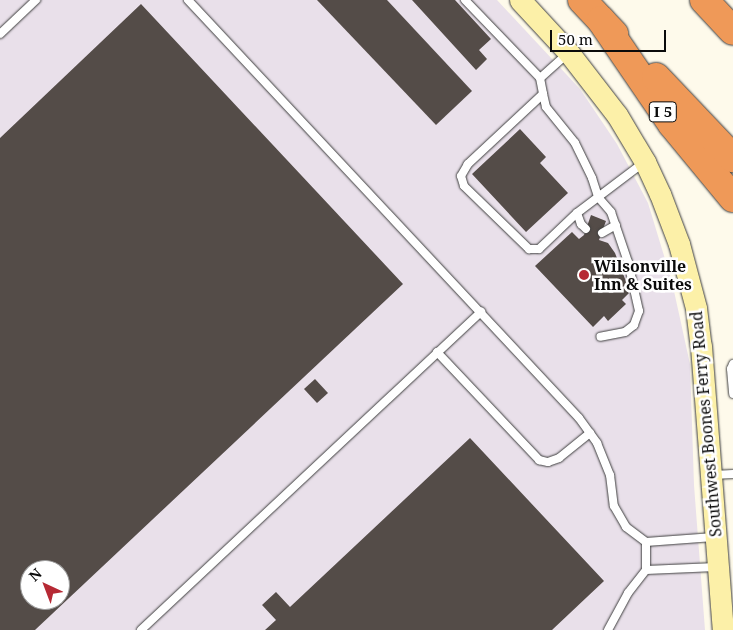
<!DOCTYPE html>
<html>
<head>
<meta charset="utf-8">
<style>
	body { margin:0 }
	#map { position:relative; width:733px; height:630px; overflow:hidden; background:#fefaeb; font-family:"Noto Serif",serif }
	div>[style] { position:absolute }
	.industrial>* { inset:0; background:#e9e0ea }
	.building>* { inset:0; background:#544c48 }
	.roads { filter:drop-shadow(0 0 1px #3e3e3e) drop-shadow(0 0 1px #3e3e3e) }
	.lane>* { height:8px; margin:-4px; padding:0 4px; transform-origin:4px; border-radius:4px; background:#fff }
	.secondary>* { height:21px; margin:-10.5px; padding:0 10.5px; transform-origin:10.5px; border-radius:10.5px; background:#fcf0a8 }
	.highway>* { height:28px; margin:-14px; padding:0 14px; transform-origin:14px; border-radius:14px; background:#ef9958 }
	.dots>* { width:14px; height:14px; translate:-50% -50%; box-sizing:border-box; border:2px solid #fff; border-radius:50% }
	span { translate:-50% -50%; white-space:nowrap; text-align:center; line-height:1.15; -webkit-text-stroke:5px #fff; paint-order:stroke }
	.shield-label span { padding:1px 4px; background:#fff; border:1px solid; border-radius:4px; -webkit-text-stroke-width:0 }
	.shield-label { font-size:15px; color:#0b0b0b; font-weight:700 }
	.poi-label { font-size:16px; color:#0b0b0b; font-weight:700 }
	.left { translate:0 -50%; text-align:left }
	.street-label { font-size:16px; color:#0b0b0b }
	.north { position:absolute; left:20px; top:560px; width:50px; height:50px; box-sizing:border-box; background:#fff; border:1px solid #9d9d9d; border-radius:50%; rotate:317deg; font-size:14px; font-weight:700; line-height:20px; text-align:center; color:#0b0b0b }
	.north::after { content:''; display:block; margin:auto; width:18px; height:22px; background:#b62934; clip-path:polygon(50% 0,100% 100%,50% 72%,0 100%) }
	.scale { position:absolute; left:550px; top:30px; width:116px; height:22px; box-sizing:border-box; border:2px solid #0b0b0b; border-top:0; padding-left:6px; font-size:15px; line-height:18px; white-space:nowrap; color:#0b0b0b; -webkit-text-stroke:4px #fff; paint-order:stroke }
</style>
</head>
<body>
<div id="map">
	<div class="industrial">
		<i style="clip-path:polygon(evenodd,0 0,497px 0,580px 89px,617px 144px,648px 203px,672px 282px,690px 364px,694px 485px,705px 630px,0 630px,0 0,30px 570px,60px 570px,60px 600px,30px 600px,30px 570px)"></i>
	</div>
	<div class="building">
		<i style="clip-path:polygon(317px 0,387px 0,472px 91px,436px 125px)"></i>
		<i style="clip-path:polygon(412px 0,455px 0,491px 39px,479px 50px,487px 59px,476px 70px)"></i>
		<i style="clip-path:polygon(evenodd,141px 4px,403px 284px,35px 630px,0 630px,0 138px,141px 4px,30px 570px,60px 570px,60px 600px,30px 600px,30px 570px)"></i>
		<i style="clip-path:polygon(520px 129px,546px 157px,540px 163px,568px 193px,526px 232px,472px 174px)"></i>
		<i style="clip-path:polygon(591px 215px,606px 221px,599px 240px,608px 243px,615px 253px,627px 284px,623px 287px,629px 293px,622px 300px,626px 304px,608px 321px,604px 316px,593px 327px,535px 266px,572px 232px,579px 239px,584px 235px)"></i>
		<i style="clip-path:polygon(315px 379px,328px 393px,317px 403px,304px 389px)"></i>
		<i style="clip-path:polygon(470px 438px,604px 581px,552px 630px,265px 630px,276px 620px,262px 605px,276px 592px,290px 607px)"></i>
	</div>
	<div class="roads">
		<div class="lane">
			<i style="left:188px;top:0;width:572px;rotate:46.91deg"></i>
			<i style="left:579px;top:418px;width:31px;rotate:54deg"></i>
			<i style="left:597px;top:443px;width:35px;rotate:68deg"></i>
			<i style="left:610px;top:475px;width:31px;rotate:83deg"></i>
			<i style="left:614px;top:506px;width:24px;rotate:60deg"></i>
			<i style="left:626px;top:527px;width:25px;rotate:37deg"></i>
			<i style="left:646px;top:542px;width:68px;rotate:-4.2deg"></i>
			<i style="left:465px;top:0;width:108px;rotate:46.1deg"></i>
			<i style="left:0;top:34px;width:50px;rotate:-43.4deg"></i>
			<i style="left:567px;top:54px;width:36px;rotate:138deg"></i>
			<i style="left:540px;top:78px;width:16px;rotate:79deg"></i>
			<i style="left:543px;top:94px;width:13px;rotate:77deg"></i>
			<i style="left:546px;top:107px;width:46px;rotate:51.1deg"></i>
			<i style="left:575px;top:143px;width:39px;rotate:64deg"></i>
			<i style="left:592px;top:178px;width:20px;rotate:72deg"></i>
			<i style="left:598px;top:197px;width:20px;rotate:49deg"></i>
			<i style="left:611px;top:212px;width:53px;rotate:71.2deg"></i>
			<i style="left:628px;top:262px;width:50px;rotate:77.3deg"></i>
			<i style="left:639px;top:311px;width:15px;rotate:110deg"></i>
			<i style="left:634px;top:325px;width:11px;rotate:142deg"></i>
			<i style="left:625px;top:332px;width:25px;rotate:169deg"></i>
			<i style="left:543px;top:94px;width:103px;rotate:137deg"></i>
			<i style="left:468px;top:164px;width:14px;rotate:120deg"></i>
			<i style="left:461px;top:176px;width:10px;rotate:73deg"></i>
			<i style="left:464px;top:186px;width:91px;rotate:44.1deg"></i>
			<i style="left:529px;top:249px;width:10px"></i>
			<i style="left:539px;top:249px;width:52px;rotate:-43.5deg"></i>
			<i style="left:577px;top:213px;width:83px;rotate:-37.1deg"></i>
			<i style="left:577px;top:213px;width:12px;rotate:70deg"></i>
			<i style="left:581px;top:224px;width:7px;rotate:45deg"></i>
			<i style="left:602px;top:233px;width:16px;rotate:-30deg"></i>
			<i style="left:437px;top:352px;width:149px;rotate:46.6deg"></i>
			<i style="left:539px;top:460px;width:9px;rotate:13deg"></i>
			<i style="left:548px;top:462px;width:12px;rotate:-20deg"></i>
			<i style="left:559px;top:458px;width:40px;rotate:-39deg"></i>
			<i style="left:733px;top:364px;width:5px;rotate:112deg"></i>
			<i style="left:731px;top:369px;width:25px;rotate:85deg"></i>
			<i style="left:713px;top:475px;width:20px;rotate:-3deg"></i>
			<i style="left:646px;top:570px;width:70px;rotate:-2.5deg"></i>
			<i style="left:141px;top:630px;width:466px;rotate:-43.1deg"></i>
			<i style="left:608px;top:630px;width:42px;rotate:-61.6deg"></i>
			<i style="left:628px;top:593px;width:29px;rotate:-52deg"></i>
			<i style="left:646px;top:570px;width:28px;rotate:-90deg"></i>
		</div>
		<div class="secondary">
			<i style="left:520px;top:0;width:72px;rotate:47.2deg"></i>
			<i style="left:569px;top:53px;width:78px;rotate:52.3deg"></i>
			<i style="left:617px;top:115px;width:55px;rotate:59.2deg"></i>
			<i style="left:645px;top:162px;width:35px;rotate:65deg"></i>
			<i style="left:660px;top:194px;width:53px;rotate:69.2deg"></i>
			<i style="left:679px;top:244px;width:66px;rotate:75.1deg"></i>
			<i style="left:696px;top:308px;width:38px;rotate:83deg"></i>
			<i style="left:701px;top:346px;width:285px;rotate:85.6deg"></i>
		</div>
		<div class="highway">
			<i style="left:582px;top:0;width:47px;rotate:46.7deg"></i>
			<i style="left:704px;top:0;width:42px;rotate:46.9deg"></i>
			<i style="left:601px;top:20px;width:126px;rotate:55.7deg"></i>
			<i style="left:672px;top:124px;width:96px;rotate:50.5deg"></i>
			<i style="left:656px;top:77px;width:112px;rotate:46.5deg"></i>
		</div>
	</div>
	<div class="dots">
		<i style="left:584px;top:275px;background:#b62934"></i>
	</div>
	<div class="shield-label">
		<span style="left:663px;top:112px">I 5</span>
	</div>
	<div class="poi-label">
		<span class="left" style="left:594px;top:275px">Wilsonville<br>Inn &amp; Suites</span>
	</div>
	<div class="street-label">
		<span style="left:706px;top:424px;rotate:-95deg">Southwest Boones Ferry Road</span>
	</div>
	<div class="north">N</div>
	<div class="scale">50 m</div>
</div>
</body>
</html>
